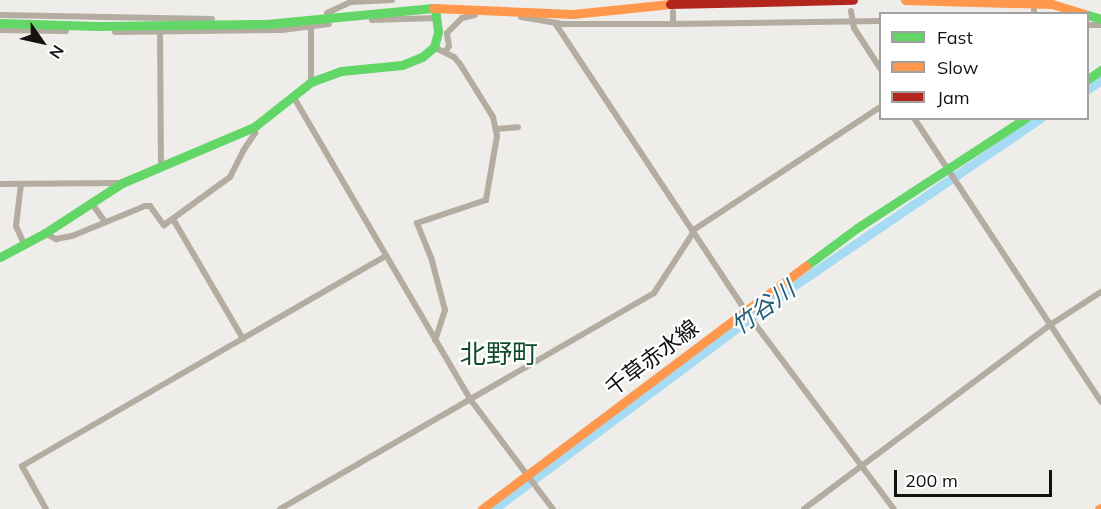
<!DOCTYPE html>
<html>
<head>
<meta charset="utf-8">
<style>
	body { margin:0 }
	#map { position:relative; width:1101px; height:509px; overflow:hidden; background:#efedea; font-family:Mulish,"Noto Sans JP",sans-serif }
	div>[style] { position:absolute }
	.river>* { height:9px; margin:-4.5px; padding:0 4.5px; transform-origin:4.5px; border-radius:4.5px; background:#a6dbf3 }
	.street>* { height:6px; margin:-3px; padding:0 3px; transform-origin:3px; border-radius:3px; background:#b4aca0 }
	.fast>* { height:9px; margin:-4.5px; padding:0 4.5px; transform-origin:4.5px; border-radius:4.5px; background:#63d668 }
	.slow>* { height:9px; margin:-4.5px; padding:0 4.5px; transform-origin:4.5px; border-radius:4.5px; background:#ff974d }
	.jam>* { height:9px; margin:-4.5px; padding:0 4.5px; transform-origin:4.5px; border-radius:4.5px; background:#b3261e }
	span { translate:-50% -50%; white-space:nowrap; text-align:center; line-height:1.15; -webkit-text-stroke:4.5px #fff; paint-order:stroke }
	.street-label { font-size:22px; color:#131210 }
	.water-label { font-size:24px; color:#225e77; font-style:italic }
	.quarter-label { font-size:26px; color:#0f4a2c }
	.legend { position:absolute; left:879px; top:12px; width:210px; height:108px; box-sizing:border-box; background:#fff; border:2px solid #a1a09f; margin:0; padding:8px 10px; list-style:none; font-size:18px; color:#131210 }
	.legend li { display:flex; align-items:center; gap:12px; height:30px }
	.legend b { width:30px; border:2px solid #a1a09f }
	.north { position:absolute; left:12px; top:12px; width:60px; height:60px; -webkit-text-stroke:4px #fff; paint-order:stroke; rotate:124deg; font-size:16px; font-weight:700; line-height:24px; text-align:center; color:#131210 }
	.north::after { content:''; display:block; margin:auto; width:21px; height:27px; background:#131210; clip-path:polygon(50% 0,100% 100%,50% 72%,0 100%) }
	.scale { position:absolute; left:894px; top:470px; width:158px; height:27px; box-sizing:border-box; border:3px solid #131210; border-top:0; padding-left:8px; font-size:18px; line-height:21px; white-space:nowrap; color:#131210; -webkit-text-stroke:4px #fff; paint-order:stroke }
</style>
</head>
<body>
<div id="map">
	<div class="river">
		<i style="left:1088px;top:89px;width:16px;rotate:-35deg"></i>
		<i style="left:494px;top:509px;width:368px;rotate:-36.7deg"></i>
		<i style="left:789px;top:289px;width:305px;rotate:-34.2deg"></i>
	</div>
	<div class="street">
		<i style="left:851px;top:11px;width:17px;rotate:80deg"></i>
		<i style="left:854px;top:28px;width:48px;rotate:57deg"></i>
		<i style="left:327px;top:13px;width:26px;rotate:-25deg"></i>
		<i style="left:351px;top:2px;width:41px;rotate:-2.8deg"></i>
		<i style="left:1034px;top:14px;width:4px;rotate:-90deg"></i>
		<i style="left:0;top:15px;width:212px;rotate:1.1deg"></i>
		<i style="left:521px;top:17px;width:42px;rotate:9.7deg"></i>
		<i style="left:562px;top:24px;width:111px"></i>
		<i style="left:673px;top:24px;width:12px;rotate:-90deg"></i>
		<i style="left:372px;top:20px;width:65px;rotate:-1.8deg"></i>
		<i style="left:555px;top:23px;width:346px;rotate:56.5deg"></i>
		<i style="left:746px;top:312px;width:246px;rotate:53.1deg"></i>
		<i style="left:673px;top:24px;width:207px;rotate:-0.8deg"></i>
		<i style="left:1088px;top:25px;width:13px"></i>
		<i style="left:311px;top:26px;width:56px;rotate:90deg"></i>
		<i style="left:160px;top:28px;width:138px;rotate:89.6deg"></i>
		<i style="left:0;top:30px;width:66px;rotate:0.9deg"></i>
		<i style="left:115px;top:32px;width:167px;rotate:-0.7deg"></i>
		<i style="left:282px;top:30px;width:47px;rotate:-7.3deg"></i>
		<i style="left:434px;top:47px;width:22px;rotate:27deg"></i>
		<i style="left:454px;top:57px;width:9px;rotate:49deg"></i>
		<i style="left:460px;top:64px;width:62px;rotate:58.1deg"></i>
		<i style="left:493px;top:117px;width:19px;rotate:78deg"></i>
		<i style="left:497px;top:136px;width:65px;rotate:99.8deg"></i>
		<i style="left:486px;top:200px;width:73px;rotate:161.6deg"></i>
		<i style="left:417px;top:223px;width:37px;rotate:68deg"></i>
		<i style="left:431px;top:257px;width:55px;rotate:75.2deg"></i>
		<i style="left:445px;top:310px;width:32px;rotate:108deg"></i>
		<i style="left:445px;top:52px;width:7px;rotate:-56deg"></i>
		<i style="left:449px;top:46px;width:13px;rotate:-99deg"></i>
		<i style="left:447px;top:33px;width:21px;rotate:-45deg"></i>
		<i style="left:462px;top:18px;width:13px;rotate:-13deg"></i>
		<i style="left:293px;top:96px;width:351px;rotate:59.7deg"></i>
		<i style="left:470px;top:399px;width:138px;rotate:53deg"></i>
		<i style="left:914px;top:118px;width:340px;rotate:56.6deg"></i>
		<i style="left:497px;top:129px;width:21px;rotate:-5deg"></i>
		<i style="left:0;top:184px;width:119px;rotate:-0.5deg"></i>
		<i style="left:21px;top:184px;width:42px;rotate:96.8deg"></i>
		<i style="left:16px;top:226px;width:20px;rotate:66deg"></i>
		<i style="left:91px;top:202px;width:24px;rotate:55deg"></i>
		<i style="left:173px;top:219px;width:139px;rotate:59.7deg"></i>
		<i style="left:692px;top:231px;width:225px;rotate:-33.4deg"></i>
		<i style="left:45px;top:233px;width:13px;rotate:29deg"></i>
		<i style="left:56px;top:239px;width:16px;rotate:-11deg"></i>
		<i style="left:72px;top:236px;width:79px;rotate:-22.3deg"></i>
		<i style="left:145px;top:206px;width:5px"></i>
		<i style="left:150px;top:206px;width:24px;rotate:54deg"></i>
		<i style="left:164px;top:225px;width:82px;rotate:-36deg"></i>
		<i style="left:230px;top:177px;width:29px;rotate:-63deg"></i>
		<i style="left:243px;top:151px;width:22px;rotate:-56deg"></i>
		<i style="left:255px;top:133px;width:6px;rotate:-99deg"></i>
		<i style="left:46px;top:509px;width:49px;rotate:-119.2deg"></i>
		<i style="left:22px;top:466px;width:420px;rotate:-30deg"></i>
		<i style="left:280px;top:509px;width:432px;rotate:-30deg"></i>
		<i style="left:654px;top:293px;width:72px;rotate:-57deg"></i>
		<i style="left:804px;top:509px;width:307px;rotate:-36.8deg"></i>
		<i style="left:1050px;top:325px;width:61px;rotate:-32.9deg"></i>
	</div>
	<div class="fast">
		<i style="left:1088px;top:15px;width:14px;rotate:17deg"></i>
		<i style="left:0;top:23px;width:97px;rotate:1.8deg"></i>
		<i style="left:97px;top:26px;width:169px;rotate:-0.7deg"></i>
		<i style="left:266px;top:24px;width:168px;rotate:-5.5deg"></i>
		<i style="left:1088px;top:79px;width:16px;rotate:-35deg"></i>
		<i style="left:0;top:257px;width:51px;rotate:-28.1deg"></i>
		<i style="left:45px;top:233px;width:92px;rotate:-33deg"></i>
		<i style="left:122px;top:183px;width:143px;rotate:-23deg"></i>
		<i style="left:254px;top:127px;width:73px;rotate:-38.3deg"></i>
		<i style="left:311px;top:82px;width:32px;rotate:-20deg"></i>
		<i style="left:341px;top:71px;width:61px;rotate:-5.6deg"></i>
		<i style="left:402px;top:65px;width:22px;rotate:-22deg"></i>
		<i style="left:422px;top:57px;width:16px;rotate:-40deg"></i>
		<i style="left:434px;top:47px;width:16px;rotate:-75deg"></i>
		<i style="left:438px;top:32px;width:24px;rotate:-97deg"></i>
		<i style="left:806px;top:266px;width:64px;rotate:-36.7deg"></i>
		<i style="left:857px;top:228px;width:202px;rotate:-33.1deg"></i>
	</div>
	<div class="slow">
		<i style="left:905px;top:0;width:147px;rotate:1.6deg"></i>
		<i style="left:1052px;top:4px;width:34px;rotate:17deg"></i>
		<i style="left:433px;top:8px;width:140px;rotate:2.5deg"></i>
		<i style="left:573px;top:14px;width:98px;rotate:-5.9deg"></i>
		<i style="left:482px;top:509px;width:405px;rotate:-36.9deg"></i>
		<i style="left:1099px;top:509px;width:2px;rotate:-27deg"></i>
	</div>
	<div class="jam">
		<i style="left:670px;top:4px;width:183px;rotate:-1.3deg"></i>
	</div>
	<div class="street-label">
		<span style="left:652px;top:358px;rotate:-37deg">千草赤水線</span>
	</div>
	<div class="water-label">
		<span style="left:763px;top:308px;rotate:-36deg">竹谷川</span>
	</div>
	<div class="quarter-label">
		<span style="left:499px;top:354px">北野町</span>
	</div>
	<ul class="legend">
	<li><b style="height:8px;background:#63d668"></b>Fast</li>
	<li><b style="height:8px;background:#ff974d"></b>Slow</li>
	<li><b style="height:8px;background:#b3261e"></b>Jam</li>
	</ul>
	<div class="north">N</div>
	<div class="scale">200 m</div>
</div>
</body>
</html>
